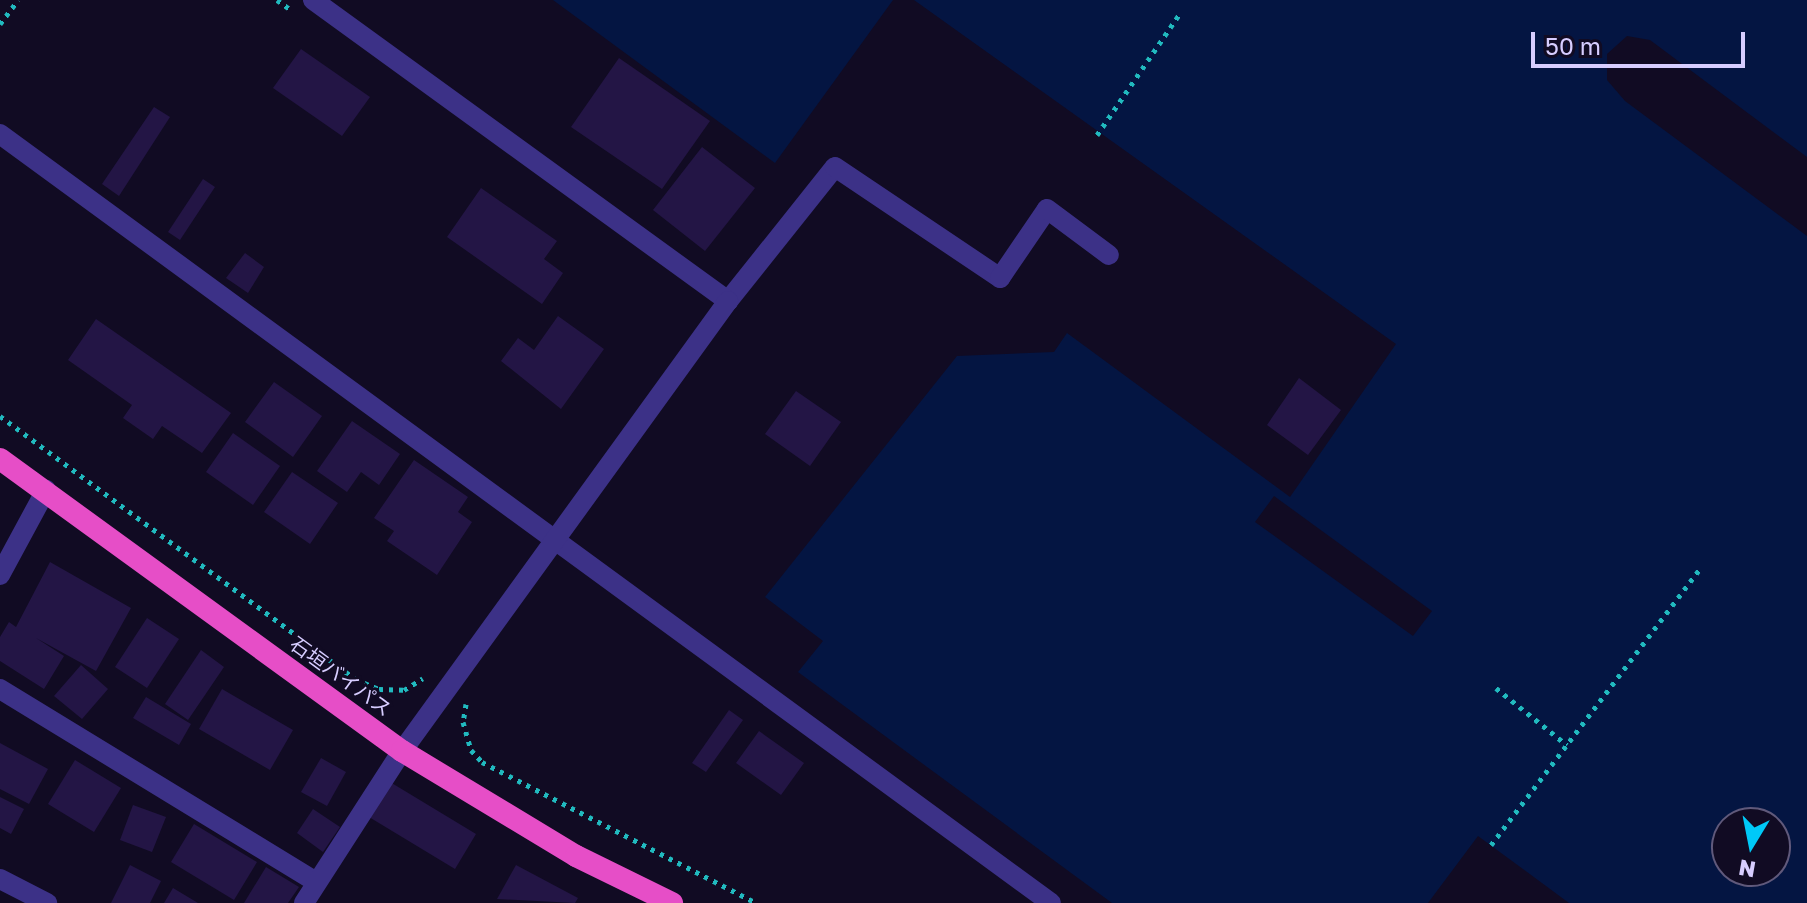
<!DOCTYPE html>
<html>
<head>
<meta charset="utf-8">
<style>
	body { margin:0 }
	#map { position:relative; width:1807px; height:903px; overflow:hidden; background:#110b23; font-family:"Golos Text","Noto Sans JP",sans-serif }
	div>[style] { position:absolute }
	.water>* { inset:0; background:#041542 }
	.pier>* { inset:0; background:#110b23 }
	.building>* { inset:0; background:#231545 }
	.path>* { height:5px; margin-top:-2.5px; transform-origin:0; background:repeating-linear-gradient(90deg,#21babf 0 4px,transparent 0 10px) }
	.minor>* { height:20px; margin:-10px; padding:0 10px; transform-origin:10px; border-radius:10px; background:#3c3187 }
	.tertiary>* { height:20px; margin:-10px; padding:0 10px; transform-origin:10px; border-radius:10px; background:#3c3187 }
	.trunk>* { height:22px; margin:-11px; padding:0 11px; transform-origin:11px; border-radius:11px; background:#e64ec7 }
	span { translate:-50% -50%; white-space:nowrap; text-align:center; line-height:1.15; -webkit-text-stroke:6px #110b23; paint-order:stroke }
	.street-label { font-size:20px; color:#d7cdff }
	.north { position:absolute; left:1711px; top:807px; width:80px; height:80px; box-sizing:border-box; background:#110b23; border:2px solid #60597b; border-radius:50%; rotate:190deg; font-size:22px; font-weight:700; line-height:32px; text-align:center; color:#d7cdff }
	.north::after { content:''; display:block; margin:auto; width:28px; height:36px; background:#00c9f8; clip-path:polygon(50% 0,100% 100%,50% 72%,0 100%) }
	.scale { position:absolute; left:1531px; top:32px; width:214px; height:36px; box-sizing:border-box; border:4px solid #d7cdff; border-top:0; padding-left:10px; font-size:24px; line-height:28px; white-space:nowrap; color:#d7cdff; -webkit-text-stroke:6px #110b23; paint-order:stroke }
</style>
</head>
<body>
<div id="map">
	<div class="water">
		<i style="clip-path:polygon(553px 0,893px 0,775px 163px)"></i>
		<i style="clip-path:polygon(evenodd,914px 0,1807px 0,1807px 903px,1569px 903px,1478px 836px,1428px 903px,1112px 903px,798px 672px,823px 641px,765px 597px,957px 356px,1054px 352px,1067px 333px,1290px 497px,1396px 344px,914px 0,1727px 823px,1775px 823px,1775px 871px,1727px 871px,1727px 823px)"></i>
	</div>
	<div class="pier">
		<i style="clip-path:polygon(1627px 36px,1650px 40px,1807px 157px,1807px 236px,1625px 101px,1607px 80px,1607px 54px)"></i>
		<i style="clip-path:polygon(1274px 496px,1432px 611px,1413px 636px,1255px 522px)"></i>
	</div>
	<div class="building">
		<i style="clip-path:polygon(301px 49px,370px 97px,342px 136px,273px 88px)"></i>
		<i style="clip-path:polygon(619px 58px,710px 121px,662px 189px,571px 127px)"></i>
		<i style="clip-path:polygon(154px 107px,170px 117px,119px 196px,102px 184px)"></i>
		<i style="clip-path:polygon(702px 147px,755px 188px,705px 251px,653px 210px)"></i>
		<i style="clip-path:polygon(203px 179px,215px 187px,180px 240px,168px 232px)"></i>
		<i style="clip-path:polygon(481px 188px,557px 241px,544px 259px,563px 273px,542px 304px,447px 237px)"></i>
		<i style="clip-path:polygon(245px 253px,264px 267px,248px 293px,226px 278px)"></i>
		<i style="clip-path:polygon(558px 316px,604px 349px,561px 409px,501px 361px,518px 338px,534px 350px)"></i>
		<i style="clip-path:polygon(96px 319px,231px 413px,202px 453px,162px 426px,153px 439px,123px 418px,132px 405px,68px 360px)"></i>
		<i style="clip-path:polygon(1299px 378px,1341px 410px,1308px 455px,1267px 425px)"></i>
		<i style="clip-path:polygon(274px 382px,322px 416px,293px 457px,245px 422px)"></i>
		<i style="clip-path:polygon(796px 391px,841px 422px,810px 466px,765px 434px)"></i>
		<i style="clip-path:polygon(352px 421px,400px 454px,379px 485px,361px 472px,347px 492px,317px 471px)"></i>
		<i style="clip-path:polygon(233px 433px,280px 466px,253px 505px,206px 472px)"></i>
		<i style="clip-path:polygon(414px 460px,468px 497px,458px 512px,472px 522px,437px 575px,387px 541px,394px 531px,374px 518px)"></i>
		<i style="clip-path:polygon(292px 472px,338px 503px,310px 544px,264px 512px)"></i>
		<i style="clip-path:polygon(50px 562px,131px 608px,96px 671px,36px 638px,64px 656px,44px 689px,0 661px,0 637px,9px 622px,16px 627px)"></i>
		<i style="clip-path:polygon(147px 618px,179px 639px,147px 688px,115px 667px)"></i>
		<i style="clip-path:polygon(201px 650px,224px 667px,188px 720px,165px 704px)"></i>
		<i style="clip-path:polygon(81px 665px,108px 689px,82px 719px,54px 696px)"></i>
		<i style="clip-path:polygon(222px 689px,293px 730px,270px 770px,199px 729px)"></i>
		<i style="clip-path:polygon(146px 697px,191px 724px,179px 745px,133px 718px)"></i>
		<i style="clip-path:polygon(729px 710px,743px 720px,706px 772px,692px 763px)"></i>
		<i style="clip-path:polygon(759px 731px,804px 763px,781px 795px,736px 763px)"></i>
		<i style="clip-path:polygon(0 743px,48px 769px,29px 804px,0 789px)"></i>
		<i style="clip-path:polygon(321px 758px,346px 772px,327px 806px,301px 792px)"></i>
		<i style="clip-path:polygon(75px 760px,121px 788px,94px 832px,48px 804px)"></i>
		<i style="clip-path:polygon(390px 782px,476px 834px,455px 869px,369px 817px)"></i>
		<i style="clip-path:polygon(0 797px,24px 809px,11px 834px,0 828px)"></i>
		<i style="clip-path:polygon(133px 805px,166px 817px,152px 852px,120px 840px)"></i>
		<i style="clip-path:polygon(313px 809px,340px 827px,323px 852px,297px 833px)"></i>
		<i style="clip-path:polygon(194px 824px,257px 862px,234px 900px,171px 862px)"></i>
		<i style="clip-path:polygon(130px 865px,161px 881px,150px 903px,111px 903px)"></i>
		<i style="clip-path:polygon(516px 865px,578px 898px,575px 903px,497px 899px)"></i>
		<i style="clip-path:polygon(266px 867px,299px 887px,288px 903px,244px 903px)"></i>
		<i style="clip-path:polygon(173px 888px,198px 903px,164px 903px)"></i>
	</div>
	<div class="path">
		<i style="left:277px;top:0;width:16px;rotate:35deg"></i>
		<i style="left:0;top:24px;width:30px;rotate:-53deg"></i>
		<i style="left:1097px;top:135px;width:149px;rotate:-55.7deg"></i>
		<i style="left:0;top:416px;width:442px;rotate:36.5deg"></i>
		<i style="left:355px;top:679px;width:26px;rotate:23deg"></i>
		<i style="left:379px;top:689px;width:25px;rotate:2deg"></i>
		<i style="left:404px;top:690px;width:22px;rotate:-32deg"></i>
		<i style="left:1496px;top:688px;width:91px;rotate:38.8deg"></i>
		<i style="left:466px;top:704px;width:18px;rotate:99deg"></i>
		<i style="left:463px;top:722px;width:29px;rotate:74deg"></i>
		<i style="left:471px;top:750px;width:16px;rotate:47deg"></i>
		<i style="left:482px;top:762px;width:308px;rotate:27.2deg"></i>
		<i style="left:1491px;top:845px;width:348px;rotate:-52.9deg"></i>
	</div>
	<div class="minor">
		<i style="left:0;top:134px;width:1302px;rotate:36.19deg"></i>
		<i style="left:728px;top:301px;width:171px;rotate:-51.4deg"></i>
		<i style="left:835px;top:167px;width:199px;rotate:33.9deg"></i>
		<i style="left:1000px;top:278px;width:83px;rotate:-55.7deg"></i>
		<i style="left:1047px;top:209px;width:77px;rotate:36.6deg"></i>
		<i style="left:0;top:689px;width:370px;rotate:31.4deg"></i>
		<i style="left:0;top:879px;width:53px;rotate:27.1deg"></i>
		<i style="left:304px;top:903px;width:181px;rotate:-57.2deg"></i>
	</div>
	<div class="tertiary">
		<i style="left:313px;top:0;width:513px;rotate:35.95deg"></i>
		<i style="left:728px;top:301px;width:556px;rotate:125.92deg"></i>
		<i style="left:0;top:575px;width:97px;rotate:-61.6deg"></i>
	</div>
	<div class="trunk">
		<i style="left:0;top:459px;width:497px;rotate:36deg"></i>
		<i style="left:402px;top:751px;width:203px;rotate:31.1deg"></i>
		<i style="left:576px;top:856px;width:107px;rotate:26.1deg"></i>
	</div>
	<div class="street-label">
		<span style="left:341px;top:676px;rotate:36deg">石垣バイパス</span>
	</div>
	<div class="north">N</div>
	<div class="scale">50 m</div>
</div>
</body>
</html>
